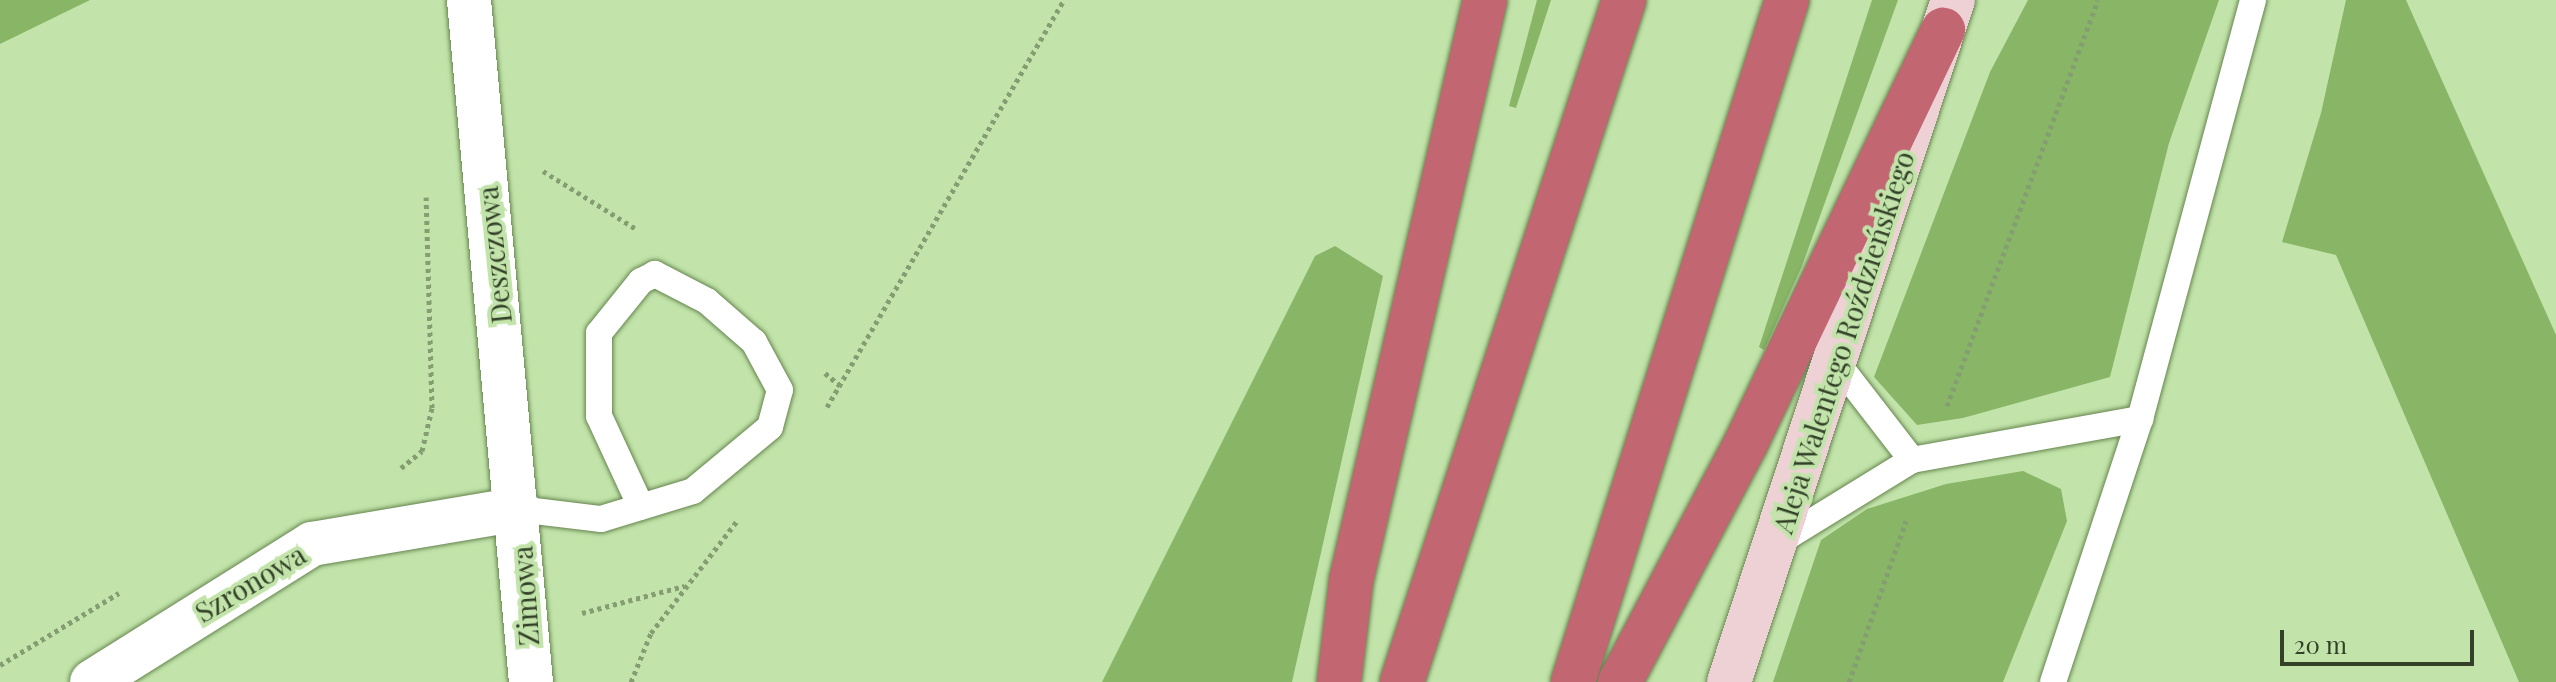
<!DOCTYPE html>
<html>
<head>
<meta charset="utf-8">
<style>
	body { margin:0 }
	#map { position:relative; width:2556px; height:682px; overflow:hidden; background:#c2e4aa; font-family:"Playfair Display",serif }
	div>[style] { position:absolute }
	.green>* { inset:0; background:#89b567 }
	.path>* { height:5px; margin-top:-2.5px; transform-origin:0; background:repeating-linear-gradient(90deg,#849e72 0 4px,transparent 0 8px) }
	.roads { filter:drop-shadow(0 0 2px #66854f) drop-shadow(0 0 2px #66854f) }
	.lane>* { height:26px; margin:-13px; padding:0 13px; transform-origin:13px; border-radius:13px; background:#fff }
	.street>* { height:44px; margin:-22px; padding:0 22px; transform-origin:22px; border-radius:22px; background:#fff }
	.secondary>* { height:44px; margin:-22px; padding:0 22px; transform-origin:22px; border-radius:22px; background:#edd1d5 }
	.highway>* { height:44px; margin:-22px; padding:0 22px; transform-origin:22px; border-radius:22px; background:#c26672 }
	span { translate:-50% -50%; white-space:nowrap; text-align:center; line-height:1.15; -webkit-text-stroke:8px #c2e4aa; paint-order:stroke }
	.street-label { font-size:28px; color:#334129 }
	.scale { position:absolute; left:2280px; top:630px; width:194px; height:36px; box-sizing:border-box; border:4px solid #334129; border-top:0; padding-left:10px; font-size:24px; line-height:28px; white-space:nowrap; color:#334129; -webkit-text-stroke:6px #c2e4aa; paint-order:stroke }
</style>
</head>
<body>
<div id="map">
	<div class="green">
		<i style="clip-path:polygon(0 0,90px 0,0 44px)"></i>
		<i style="clip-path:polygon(1537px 0,1551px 0,1516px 108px,1509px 106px)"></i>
		<i style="clip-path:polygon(1872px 0,1898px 0,1802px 266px,1764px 350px,1759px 347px)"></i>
		<i style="clip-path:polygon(2028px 0,2219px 0,2169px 143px,2110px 377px,1963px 418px,1917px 425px,1874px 377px,1990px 72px)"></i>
		<i style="clip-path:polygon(2346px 0,2406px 0,2556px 335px,2556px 682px,2519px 682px,2336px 255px,2282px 242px,2321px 113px)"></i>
		<i style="clip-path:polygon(1335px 246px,1383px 276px,1292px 682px,1102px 682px,1315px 256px)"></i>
		<i style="clip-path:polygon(2023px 471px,2061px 489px,2067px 521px,2003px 682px,1773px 682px,1821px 540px,1867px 509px,1946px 484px)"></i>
	</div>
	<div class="path">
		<i style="left:543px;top:171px;width:110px;rotate:31.9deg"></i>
		<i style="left:825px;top:373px;width:23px;rotate:40deg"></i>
		<i style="left:1947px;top:406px;width:433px;rotate:-69.6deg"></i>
		<i style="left:827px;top:407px;width:471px;rotate:-59.8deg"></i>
		<i style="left:401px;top:468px;width:27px;rotate:-39deg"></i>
		<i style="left:422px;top:451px;width:44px;rotate:-76.9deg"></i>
		<i style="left:432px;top:408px;width:211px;rotate:-91.6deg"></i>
		<i style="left:582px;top:613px;width:106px;rotate:-14.8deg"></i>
		<i style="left:0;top:665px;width:139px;rotate:-31.2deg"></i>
		<i style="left:631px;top:682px;width:53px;rotate:-67.8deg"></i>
		<i style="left:651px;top:633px;width:141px;rotate:-52.5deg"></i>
		<i style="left:1849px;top:682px;width:171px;rotate:-70.5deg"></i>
	</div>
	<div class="roads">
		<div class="lane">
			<i style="left:1837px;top:363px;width:123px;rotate:52.3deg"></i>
			<i style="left:518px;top:509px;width:84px;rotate:6.9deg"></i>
			<i style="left:601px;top:519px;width:96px;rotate:-16.9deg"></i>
			<i style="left:693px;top:491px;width:100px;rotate:-39.7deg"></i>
			<i style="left:770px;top:427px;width:38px;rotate:-75deg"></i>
			<i style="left:780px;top:390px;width:55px;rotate:-118.4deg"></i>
			<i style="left:754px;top:342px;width:62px;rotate:-138.9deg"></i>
			<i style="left:707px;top:301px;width:59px;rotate:-152.6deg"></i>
			<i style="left:655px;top:274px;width:16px;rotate:153deg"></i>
			<i style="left:641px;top:281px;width:67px;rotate:128.9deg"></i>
			<i style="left:599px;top:333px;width:83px;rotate:90deg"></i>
			<i style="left:599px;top:416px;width:100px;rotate:65.2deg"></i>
			<i style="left:1777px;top:543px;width:158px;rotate:-31.6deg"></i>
			<i style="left:1912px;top:460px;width:232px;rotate:-10.2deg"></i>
			<i style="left:2053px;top:682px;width:277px;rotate:-71.7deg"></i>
			<i style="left:2140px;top:419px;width:434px;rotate:-74.9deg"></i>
		</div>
		<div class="street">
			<i style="left:469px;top:0;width:685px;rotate:84.81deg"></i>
			<i style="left:92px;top:682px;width:260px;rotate:-32.1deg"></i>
			<i style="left:312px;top:544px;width:209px;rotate:-9.6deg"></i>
		</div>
		<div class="secondary">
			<i style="left:1729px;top:682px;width:718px;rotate:-71.82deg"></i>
		</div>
		<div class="highway">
			<i style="left:1339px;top:682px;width:102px;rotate:-83.2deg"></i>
			<i style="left:1351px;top:581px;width:596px;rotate:-77.01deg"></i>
			<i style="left:1402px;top:682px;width:717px;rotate:-71.97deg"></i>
			<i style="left:1573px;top:682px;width:715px;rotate:-72.58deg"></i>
			<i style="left:1620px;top:682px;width:270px;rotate:-62.2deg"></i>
			<i style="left:1746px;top:443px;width:458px;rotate:-64.5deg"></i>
		</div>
	</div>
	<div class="street-label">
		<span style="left:494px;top:255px;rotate:-96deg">Deszczowa</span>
		<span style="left:1843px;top:342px;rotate:-72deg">Aleja Walentego Roździeńskiego</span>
		<span style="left:250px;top:583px;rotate:-31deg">Szronowa</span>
		<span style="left:525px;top:596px;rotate:-94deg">Zimowa</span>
	</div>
	<div class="scale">20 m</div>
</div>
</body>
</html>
